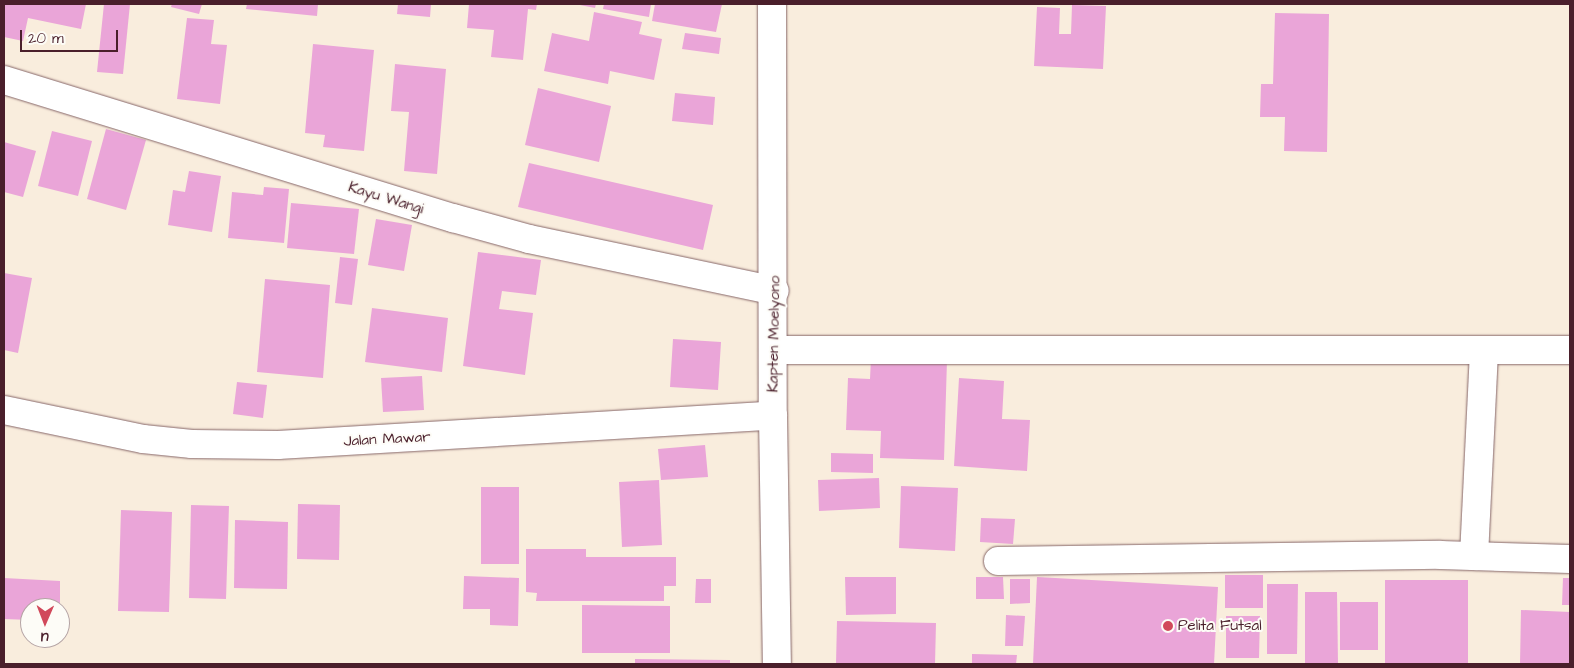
<!DOCTYPE html>
<html>
<head>
<meta charset="utf-8">
<style>
	body { margin:0 }
	#map { position:relative; width:1574px; height:668px; overflow:hidden; background:#f9eddd; font-family:"Architects Daughter",sans-serif }
	div>[style] { position:absolute }
	.building>* { inset:0; background:#eaa5d8 }
	.roads { filter:drop-shadow(0 0 1px #876769) drop-shadow(0 0 1px #876769) }
	.minor>* { height:28px; margin:-14px; padding:0 14px; transform-origin:14px; border-radius:14px; background:#fff }
	.dots>* { width:14px; height:14px; translate:-50% -50%; box-sizing:border-box; border:2px solid #fdfcf7; border-radius:50% }
	span { translate:-50% -50%; white-space:nowrap; text-align:center; line-height:1.15; -webkit-text-stroke:4px #fdfcf7; paint-order:stroke }
	.street-label { font-size:15px; color:#4a1f2b }
	.poi-label { font-size:15px; color:#4a1f2b }
	.left { translate:0 -50%; text-align:left }
	.frame { position:absolute; inset:0; border:5px solid #4a1f2b; pointer-events:none }
	.north { position:absolute; left:20px; top:598px; width:50px; height:50px; box-sizing:border-box; background:#fdfcf7; border:1px solid #b5a4a5; border-radius:50%; rotate:181deg; font-size:14px; font-weight:700; line-height:20px; text-align:center; color:#4a1f2b }
	.north::after { content:''; display:block; margin:auto; width:18px; height:22px; background:#d1495b; clip-path:polygon(50% 0,100% 100%,50% 72%,0 100%) }
	.scale { position:absolute; left:20px; top:30px; width:98px; height:22px; box-sizing:border-box; border:2px solid #4a1f2b; border-top:0; padding-left:6px; font-size:15px; line-height:18px; white-space:nowrap; color:#4a1f2b; -webkit-text-stroke:4px #fdfcf7; paint-order:stroke }
</style>
</head>
<body>
<div id="map">
	<div class="building">
		<i style="clip-path:polygon(4px 4px,86px 4px,81px 29px,28px 18px,23px 41px,4px 37px)"></i>
		<i style="clip-path:polygon(104px 4px,130px 4px,123px 74px,97px 72px)"></i>
		<i style="clip-path:polygon(172px 4px,202px 4px,199px 14px,171px 7px)"></i>
		<i style="clip-path:polygon(247px 4px,318px 4px,317px 16px,246px 9px)"></i>
		<i style="clip-path:polygon(398px 4px,431px 4px,430px 17px,397px 14px)"></i>
		<i style="clip-path:polygon(469px 4px,537px 4px,536px 10px,528px 9px,523px 60px,491px 57px,494px 30px,467px 28px)"></i>
		<i style="clip-path:polygon(575px 4px,596px 4px,595px 8px)"></i>
		<i style="clip-path:polygon(604px 4px,651px 4px,649px 17px,603px 9px)"></i>
		<i style="clip-path:polygon(655px 4px,722px 4px,716px 32px,652px 21px)"></i>
		<i style="clip-path:polygon(1072px 5px,1106px 6px,1103px 69px,1034px 66px,1037px 7px,1060px 8px,1059px 34px,1071px 34px)"></i>
		<i style="clip-path:polygon(594px 12px,642px 22px,639px 34px,662px 39px,654px 80px,610px 71px,608px 84px,544px 71px,552px 33px,589px 41px)"></i>
		<i style="clip-path:polygon(1275px 13px,1329px 14px,1327px 152px,1284px 151px,1285px 117px,1260px 117px,1261px 84px,1273px 84px)"></i>
		<i style="clip-path:polygon(187px 18px,214px 20px,211px 44px,227px 45px,220px 104px,177px 99px)"></i>
		<i style="clip-path:polygon(685px 33px,721px 38px,719px 54px,682px 49px)"></i>
		<i style="clip-path:polygon(313px 44px,374px 50px,364px 151px,323px 147px,325px 135px,305px 133px)"></i>
		<i style="clip-path:polygon(395px 64px,446px 69px,437px 174px,404px 171px,409px 112px,391px 111px)"></i>
		<i style="clip-path:polygon(538px 88px,611px 106px,599px 162px,525px 145px)"></i>
		<i style="clip-path:polygon(675px 93px,715px 97px,713px 125px,672px 121px)"></i>
		<i style="clip-path:polygon(106px 129px,146px 140px,126px 210px,87px 199px)"></i>
		<i style="clip-path:polygon(52px 131px,92px 141px,78px 196px,38px 186px)"></i>
		<i style="clip-path:polygon(4px 142px,36px 151px,23px 197px,4px 192px)"></i>
		<i style="clip-path:polygon(529px 163px,713px 205px,703px 250px,518px 207px)"></i>
		<i style="clip-path:polygon(189px 171px,221px 176px,212px 232px,168px 225px,173px 190px,185px 192px)"></i>
		<i style="clip-path:polygon(264px 187px,289px 189px,284px 243px,228px 238px,232px 192px,263px 195px)"></i>
		<i style="clip-path:polygon(291px 203px,359px 209px,354px 254px,287px 248px)"></i>
		<i style="clip-path:polygon(376px 219px,412px 225px,404px 271px,368px 265px)"></i>
		<i style="clip-path:polygon(478px 252px,541px 260px,536px 295px,502px 291px,499px 309px,533px 313px,525px 375px,463px 366px)"></i>
		<i style="clip-path:polygon(340px 257px,358px 259px,352px 305px,335px 303px)"></i>
		<i style="clip-path:polygon(4px 273px,32px 278px,18px 353px,4px 350px)"></i>
		<i style="clip-path:polygon(265px 279px,330px 285px,323px 378px,257px 372px)"></i>
		<i style="clip-path:polygon(372px 308px,448px 318px,442px 372px,365px 362px)"></i>
		<i style="clip-path:polygon(673px 339px,721px 342px,718px 390px,670px 387px)"></i>
		<i style="clip-path:polygon(871px 358px,947px 360px,944px 460px,880px 458px,881px 431px,846px 430px,848px 378px,870px 379px)"></i>
		<i style="clip-path:polygon(422px 376px,424px 410px,383px 412px,381px 378px)"></i>
		<i style="clip-path:polygon(959px 378px,1004px 381px,1002px 419px,1030px 420px,1027px 471px,954px 466px)"></i>
		<i style="clip-path:polygon(237px 382px,267px 385px,263px 418px,233px 414px)"></i>
		<i style="clip-path:polygon(705px 445px,708px 477px,661px 480px,658px 449px)"></i>
		<i style="clip-path:polygon(831px 453px,873px 454px,873px 473px,831px 472px)"></i>
		<i style="clip-path:polygon(879px 478px,880px 508px,819px 511px,818px 480px)"></i>
		<i style="clip-path:polygon(659px 480px,662px 545px,622px 547px,619px 482px)"></i>
		<i style="clip-path:polygon(901px 486px,958px 488px,955px 551px,899px 548px)"></i>
		<i style="clip-path:polygon(481px 487px,519px 487px,519px 564px,481px 564px)"></i>
		<i style="clip-path:polygon(298px 504px,340px 505px,339px 560px,297px 559px)"></i>
		<i style="clip-path:polygon(191px 505px,229px 506px,226px 599px,189px 598px)"></i>
		<i style="clip-path:polygon(121px 510px,172px 512px,169px 612px,118px 611px)"></i>
		<i style="clip-path:polygon(981px 518px,1015px 519px,1013px 544px,980px 542px)"></i>
		<i style="clip-path:polygon(235px 520px,288px 522px,287px 589px,234px 588px)"></i>
		<i style="clip-path:polygon(526px 549px,586px 549px,586px 557px,676px 557px,676px 586px,664px 586px,664px 601px,536px 601px,537px 593px,526px 592px)"></i>
		<i style="clip-path:polygon(1225px 575px,1263px 575px,1263px 608px,1225px 608px)"></i>
		<i style="clip-path:polygon(464px 576px,519px 578px,518px 626px,490px 625px,490px 609px,463px 609px)"></i>
		<i style="clip-path:polygon(845px 577px,896px 577px,896px 614px,846px 615px)"></i>
		<i style="clip-path:polygon(976px 577px,1003px 577px,1004px 599px,976px 599px)"></i>
		<i style="clip-path:polygon(1037px 577px,1218px 587px,1214px 664px,1033px 664px)"></i>
		<i style="clip-path:polygon(4px 578px,60px 581px,60px 608px,30px 608px,30px 620px,4px 619px)"></i>
		<i style="clip-path:polygon(1563px 578px,1570px 578px,1570px 605px,1562px 605px)"></i>
		<i style="clip-path:polygon(696px 579px,711px 579px,711px 603px,695px 603px)"></i>
		<i style="clip-path:polygon(1010px 579px,1030px 579px,1030px 603px,1010px 604px)"></i>
		<i style="clip-path:polygon(1385px 580px,1468px 580px,1468px 664px,1385px 664px)"></i>
		<i style="clip-path:polygon(1267px 584px,1298px 584px,1297px 654px,1267px 654px)"></i>
		<i style="clip-path:polygon(1305px 592px,1337px 592px,1338px 664px,1305px 664px)"></i>
		<i style="clip-path:polygon(1340px 602px,1378px 602px,1378px 650px,1340px 650px)"></i>
		<i style="clip-path:polygon(582px 605px,670px 606px,670px 653px,582px 653px)"></i>
		<i style="clip-path:polygon(1521px 610px,1570px 612px,1570px 664px,1520px 664px)"></i>
		<i style="clip-path:polygon(1006px 615px,1025px 616px,1023px 646px,1005px 646px)"></i>
		<i style="clip-path:polygon(1226px 616px,1260px 616px,1259px 658px,1226px 658px)"></i>
		<i style="clip-path:polygon(837px 621px,936px 623px,935px 664px,836px 664px)"></i>
		<i style="clip-path:polygon(972px 654px,1017px 655px,1016px 664px,972px 664px)"></i>
		<i style="clip-path:polygon(635px 659px,730px 660px,730px 664px,635px 664px)"></i>
	</div>
	<div class="roads">
		<div class="minor">
			<i style="left:772px;top:4px;width:412px;rotate:89.9deg"></i>
			<i style="left:773px;top:416px;width:248px;rotate:89.1deg"></i>
			<i style="left:4px;top:80px;width:470px;rotate:17.1deg"></i>
			<i style="left:453px;top:218px;width:79px;rotate:15.4deg"></i>
			<i style="left:529px;top:239px;width:251px;rotate:11.9deg"></i>
			<i style="left:773px;top:350px;width:797px"></i>
			<i style="left:4px;top:410px;width:142px;rotate:11.8deg"></i>
			<i style="left:143px;top:439px;width:49px;rotate:5.8deg"></i>
			<i style="left:192px;top:444px;width:86px;rotate:0.7deg"></i>
			<i style="left:278px;top:445px;width:496px;rotate:-3.4deg"></i>
			<i style="left:1474px;top:556px;width:206px;rotate:-87.2deg"></i>
			<i style="left:998px;top:561px;width:442px;rotate:-0.8deg"></i>
			<i style="left:1440px;top:555px;width:130px;rotate:1.8deg"></i>
		</div>
	</div>
	<div class="dots">
		<i style="left:1168px;top:626px;background:#d1495b"></i>
	</div>
	<div class="street-label">
		<span style="left:386px;top:198px;rotate:17deg">Kayu Wangi</span>
		<span style="left:774px;top:334px;rotate:-89deg">Kapten Moelyono</span>
		<span style="left:387px;top:439px;rotate:-3deg">Jalan Mawar</span>
	</div>
	<div class="poi-label">
		<span class="left" style="left:1178px;top:626px">Pelita Futsal</span>
	</div>
	<div class="frame"></div>
	<div class="north">U</div>
	<div class="scale">20 m</div>
</div>
</body>
</html>
